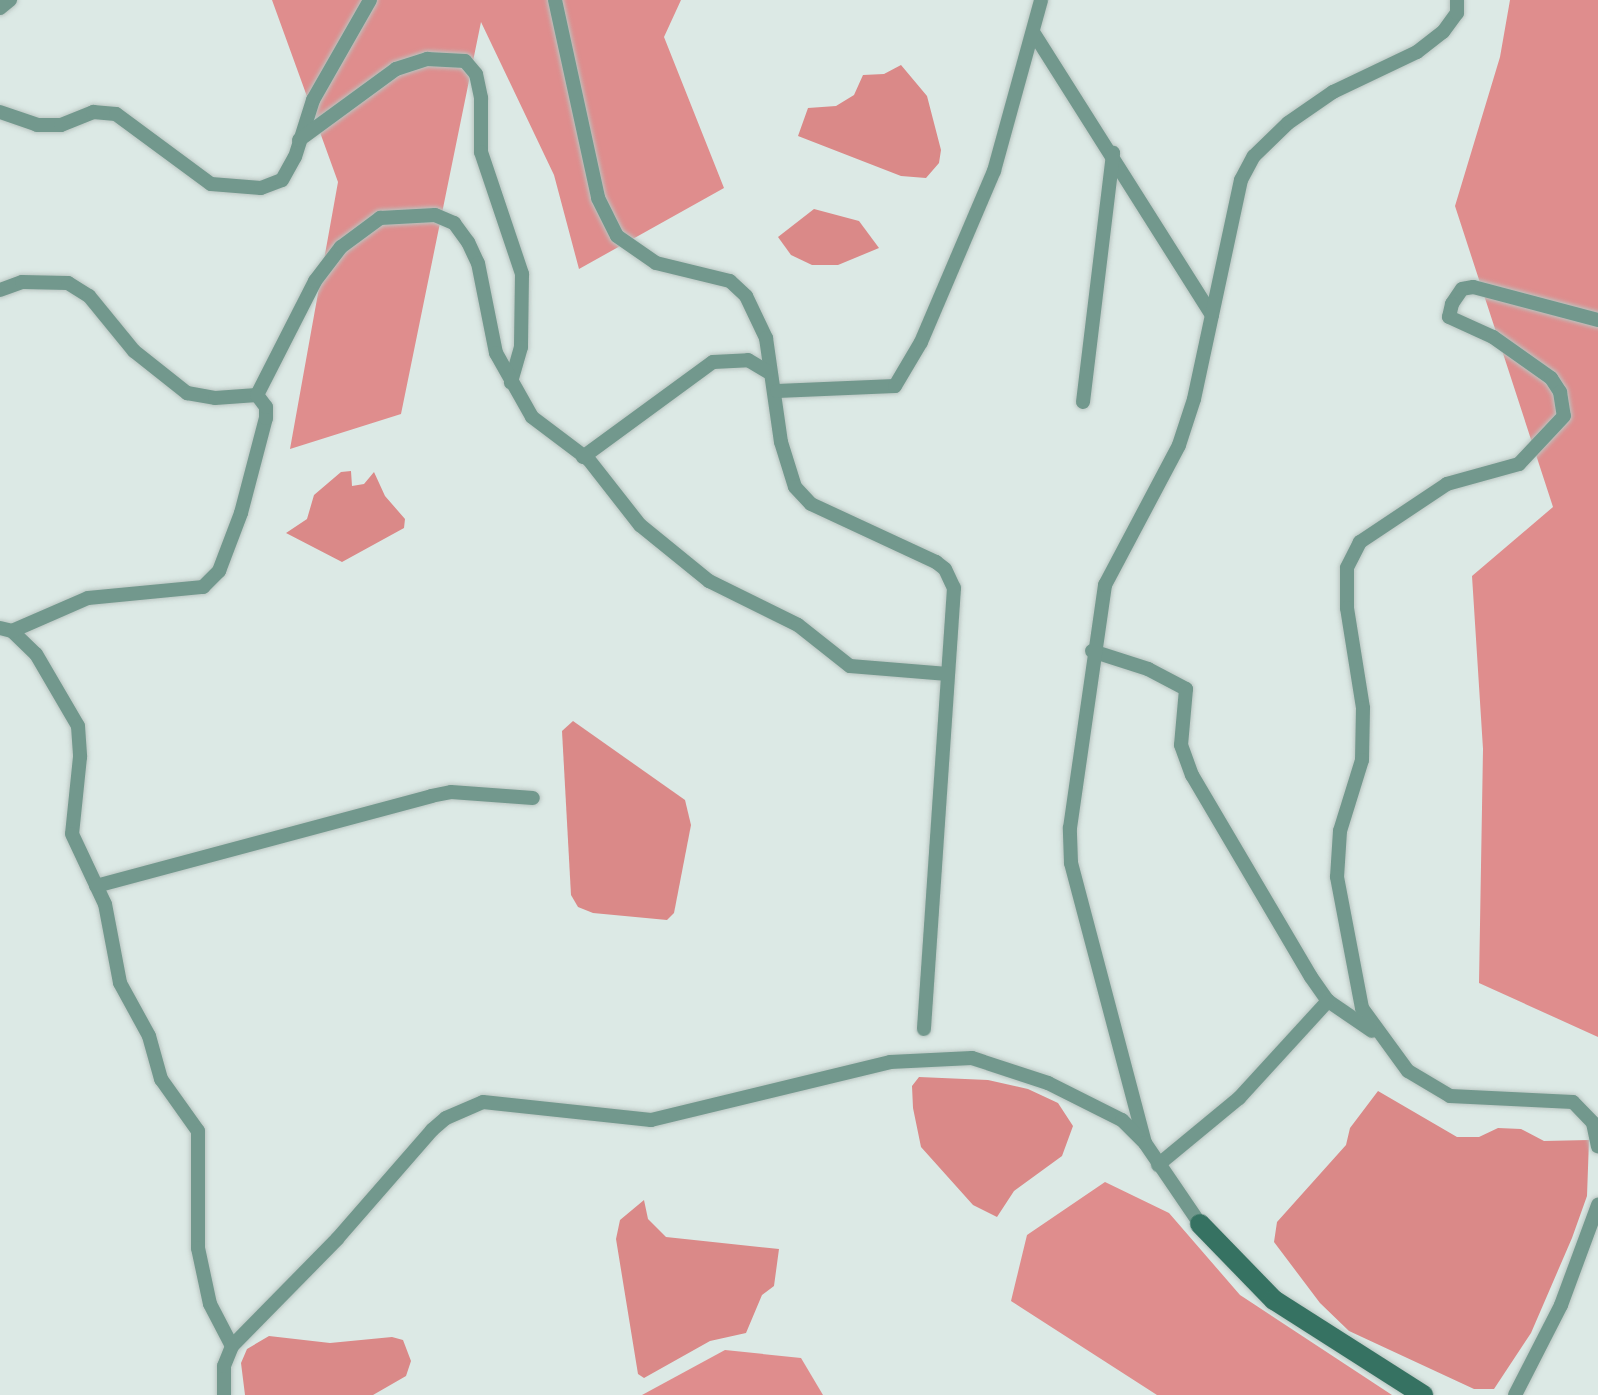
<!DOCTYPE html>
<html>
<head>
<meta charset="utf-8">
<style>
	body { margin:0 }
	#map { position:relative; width:1598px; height:1395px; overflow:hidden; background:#dce9e5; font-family:"DM Sans",sans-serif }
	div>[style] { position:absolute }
	.forest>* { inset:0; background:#df8d8d }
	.water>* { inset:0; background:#da8988 }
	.roads { filter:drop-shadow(0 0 2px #b9c5c1) drop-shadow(0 0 2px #b9c5c1) }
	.street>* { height:14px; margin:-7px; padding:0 7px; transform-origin:7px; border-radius:7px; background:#72988d }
	.secondary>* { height:20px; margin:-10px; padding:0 10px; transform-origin:10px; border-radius:10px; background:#367262 }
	span { translate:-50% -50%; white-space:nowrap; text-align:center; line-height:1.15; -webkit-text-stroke:6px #dce9e5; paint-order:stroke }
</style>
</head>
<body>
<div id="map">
	<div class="forest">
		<i style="clip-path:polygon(272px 0,681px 0,664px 37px,724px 188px,579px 269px,554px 175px,481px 22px,401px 414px,290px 449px,338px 182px)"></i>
		<i style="clip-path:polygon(1510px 0,1598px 0,1598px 1037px,1479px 983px,1483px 749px,1472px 576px,1553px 507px,1455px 206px,1500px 57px)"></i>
		<i style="clip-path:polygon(1105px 1182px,1169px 1213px,1240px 1295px,1392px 1395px,1157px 1395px,1011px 1301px,1027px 1235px)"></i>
		<i style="clip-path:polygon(725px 1350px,801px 1358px,823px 1395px,642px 1395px)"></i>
	</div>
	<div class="water">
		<i style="clip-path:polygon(901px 65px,927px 96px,941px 150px,939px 163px,926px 178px,901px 176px,798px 136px,808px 108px,836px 106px,854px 95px,863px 75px,884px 74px)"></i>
		<i style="clip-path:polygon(814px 209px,859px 221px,879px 248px,838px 265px,812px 265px,791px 255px,778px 237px)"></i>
		<i style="clip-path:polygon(351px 471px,352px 486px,364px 484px,374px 472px,385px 496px,405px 519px,404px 528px,342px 562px,286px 533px,307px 519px,314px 495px,341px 472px)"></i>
		<i style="clip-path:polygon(573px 721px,685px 800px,691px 825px,674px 913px,667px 920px,593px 913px,578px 907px,571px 895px,562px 731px)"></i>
		<i style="clip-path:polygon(919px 1077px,988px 1080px,1028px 1089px,1058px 1103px,1073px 1126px,1062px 1156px,1014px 1191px,997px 1217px,973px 1205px,921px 1147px,913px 1108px,912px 1086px)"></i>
		<i style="clip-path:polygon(1378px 1091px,1457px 1137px,1479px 1137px,1498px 1128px,1521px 1129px,1544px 1141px,1589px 1140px,1587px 1196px,1572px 1238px,1531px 1333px,1494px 1389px,1474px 1389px,1349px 1331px,1320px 1303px,1274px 1242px,1277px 1222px,1346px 1145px,1350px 1128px)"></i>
		<i style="clip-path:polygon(644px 1200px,648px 1219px,666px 1237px,779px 1249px,774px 1286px,762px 1295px,746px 1333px,710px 1341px,644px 1378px,638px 1374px,616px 1239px,620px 1220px)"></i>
		<i style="clip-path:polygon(269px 1336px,330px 1343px,392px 1337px,403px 1340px,411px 1361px,406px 1376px,373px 1395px,245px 1395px,241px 1363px,247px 1349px)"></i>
	</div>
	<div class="roads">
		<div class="street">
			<i style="left:555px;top:0;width:203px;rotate:77.7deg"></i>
			<i style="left:598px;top:198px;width:42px;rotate:63.4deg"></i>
			<i style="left:617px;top:236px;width:47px;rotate:34.7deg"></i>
			<i style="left:656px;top:263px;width:76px;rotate:13.7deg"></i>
			<i style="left:730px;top:281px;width:22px;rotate:43deg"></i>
			<i style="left:746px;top:296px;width:47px;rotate:64.5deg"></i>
			<i style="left:766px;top:338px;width:105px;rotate:81.8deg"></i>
			<i style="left:781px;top:442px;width:47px;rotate:72.7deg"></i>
			<i style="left:795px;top:487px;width:23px;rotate:47deg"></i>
			<i style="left:811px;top:504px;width:138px;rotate:24.9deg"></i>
			<i style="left:936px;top:562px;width:11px;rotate:38deg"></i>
			<i style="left:945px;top:569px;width:21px;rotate:65deg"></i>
			<i style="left:954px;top:588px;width:442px;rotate:93.9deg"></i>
			<i style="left:0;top:8px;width:13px;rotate:-39deg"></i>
			<i style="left:1033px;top:32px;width:335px;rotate:57.7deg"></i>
			<i style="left:0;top:112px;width:39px;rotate:19deg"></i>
			<i style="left:37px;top:125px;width:24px"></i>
			<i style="left:61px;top:125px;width:35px;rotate:-22deg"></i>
			<i style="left:93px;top:112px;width:23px;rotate:5deg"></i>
			<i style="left:116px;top:114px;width:118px;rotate:36.4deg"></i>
			<i style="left:211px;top:184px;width:50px;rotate:4.6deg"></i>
			<i style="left:261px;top:188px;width:22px;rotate:-21deg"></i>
			<i style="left:282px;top:180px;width:26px;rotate:-61deg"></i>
			<i style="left:295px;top:157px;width:60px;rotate:-72.5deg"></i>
			<i style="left:313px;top:100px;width:115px;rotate:-60.3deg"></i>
			<i style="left:299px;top:140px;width:120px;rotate:-36.2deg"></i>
			<i style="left:396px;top:69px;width:33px;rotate:-18deg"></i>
			<i style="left:427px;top:59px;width:38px;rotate:3deg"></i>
			<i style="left:465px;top:61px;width:17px;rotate:50deg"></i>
			<i style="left:476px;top:74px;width:25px;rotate:78deg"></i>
			<i style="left:481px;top:98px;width:54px;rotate:90deg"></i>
			<i style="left:481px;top:152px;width:129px;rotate:71.4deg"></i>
			<i style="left:522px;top:274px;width:73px;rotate:90.8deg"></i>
			<i style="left:521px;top:347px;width:37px;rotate:106deg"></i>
			<i style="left:0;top:290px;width:23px;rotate:-20deg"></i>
			<i style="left:22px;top:282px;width:46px;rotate:1.2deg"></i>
			<i style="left:68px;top:283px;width:25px;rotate:32deg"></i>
			<i style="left:89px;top:296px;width:71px;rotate:50.7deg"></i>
			<i style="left:134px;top:351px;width:68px;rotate:38.4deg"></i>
			<i style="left:187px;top:393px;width:28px;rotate:10deg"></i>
			<i style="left:215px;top:398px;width:42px;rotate:-4.1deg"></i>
			<i style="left:257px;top:395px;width:128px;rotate:-63deg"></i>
			<i style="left:315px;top:281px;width:43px;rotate:-52.6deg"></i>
			<i style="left:341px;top:247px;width:49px;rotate:-36.6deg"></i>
			<i style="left:380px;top:218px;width:55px;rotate:-3.1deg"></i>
			<i style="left:435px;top:215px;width:21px;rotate:23deg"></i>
			<i style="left:454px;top:223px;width:24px;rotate:54deg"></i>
			<i style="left:468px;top:242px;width:23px;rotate:65deg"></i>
			<i style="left:478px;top:263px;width:92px;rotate:78.7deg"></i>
			<i style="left:496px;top:353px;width:73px;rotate:60.6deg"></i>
			<i style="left:532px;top:417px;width:71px;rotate:37deg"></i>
			<i style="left:589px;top:460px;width:83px;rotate:51.9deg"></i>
			<i style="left:640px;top:525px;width:89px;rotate:39.1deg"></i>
			<i style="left:709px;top:581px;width:99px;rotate:26.3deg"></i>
			<i style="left:798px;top:625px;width:66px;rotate:38.3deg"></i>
			<i style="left:850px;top:666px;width:98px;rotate:4.7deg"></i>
			<i style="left:1598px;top:320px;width:129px;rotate:-165.2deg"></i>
			<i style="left:1473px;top:287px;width:11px;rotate:170deg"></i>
			<i style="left:1462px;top:289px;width:18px;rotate:124deg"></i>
			<i style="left:1452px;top:304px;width:13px;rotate:103deg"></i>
			<i style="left:1449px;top:317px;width:48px;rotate:24.4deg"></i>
			<i style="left:1493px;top:337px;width:71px;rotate:35.3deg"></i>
			<i style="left:1551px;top:378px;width:17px;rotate:57deg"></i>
			<i style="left:1560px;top:392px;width:24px;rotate:81deg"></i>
			<i style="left:1564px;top:416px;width:66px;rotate:133.2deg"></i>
			<i style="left:1519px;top:464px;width:75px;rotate:164.5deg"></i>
			<i style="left:1447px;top:484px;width:105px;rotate:146.3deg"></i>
			<i style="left:1360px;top:542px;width:29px;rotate:117deg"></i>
			<i style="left:1347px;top:568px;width:40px;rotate:90deg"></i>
			<i style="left:1347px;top:608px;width:101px;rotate:80.9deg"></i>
			<i style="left:1363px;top:708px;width:52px;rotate:91.1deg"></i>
			<i style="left:1362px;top:760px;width:74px;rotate:107.2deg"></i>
			<i style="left:1340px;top:831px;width:46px;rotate:93.7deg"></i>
			<i style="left:1337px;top:877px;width:133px;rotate:79.2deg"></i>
			<i style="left:1362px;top:1008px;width:78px;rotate:53.9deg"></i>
			<i style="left:1408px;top:1071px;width:49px;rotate:30.8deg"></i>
			<i style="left:1450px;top:1096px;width:123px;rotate:2.8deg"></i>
			<i style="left:1573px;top:1102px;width:29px;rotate:46deg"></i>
			<i style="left:1593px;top:1123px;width:24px;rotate:78deg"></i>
			<i style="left:777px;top:391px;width:118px;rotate:-2.4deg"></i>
			<i style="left:895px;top:386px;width:51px;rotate:-59.4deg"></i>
			<i style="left:921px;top:342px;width:186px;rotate:-66.9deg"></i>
			<i style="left:994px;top:171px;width:177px;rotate:-74.6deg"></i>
			<i style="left:1083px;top:402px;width:251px;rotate:-83.1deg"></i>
			<i style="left:583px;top:457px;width:161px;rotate:-36.2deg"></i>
			<i style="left:713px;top:362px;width:35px;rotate:-3deg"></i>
			<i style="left:748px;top:360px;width:23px;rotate:31deg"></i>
			<i style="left:0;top:628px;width:12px;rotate:14deg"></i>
			<i style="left:12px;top:631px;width:33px;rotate:44deg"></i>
			<i style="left:36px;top:654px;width:83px;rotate:59.7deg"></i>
			<i style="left:78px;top:726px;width:31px;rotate:86deg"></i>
			<i style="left:80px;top:757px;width:77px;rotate:95.9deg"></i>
			<i style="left:72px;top:834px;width:77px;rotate:64.8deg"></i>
			<i style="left:105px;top:904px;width:80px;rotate:79.2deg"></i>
			<i style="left:120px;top:983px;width:60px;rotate:61.3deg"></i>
			<i style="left:149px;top:1036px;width:45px;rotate:74.4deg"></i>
			<i style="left:161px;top:1079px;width:64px;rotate:54.6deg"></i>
			<i style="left:198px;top:1131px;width:117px;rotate:90deg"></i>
			<i style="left:198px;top:1248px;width:57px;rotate:77.9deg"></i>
			<i style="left:210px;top:1304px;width:47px;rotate:62.4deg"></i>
			<i style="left:12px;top:631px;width:83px;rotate:-23.5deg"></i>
			<i style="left:88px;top:598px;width:116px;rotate:-5.5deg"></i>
			<i style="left:203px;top:587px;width:23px;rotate:-45deg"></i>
			<i style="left:219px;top:571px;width:62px;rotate:-69.2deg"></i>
			<i style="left:241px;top:513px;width:98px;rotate:-75.3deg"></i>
			<i style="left:266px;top:418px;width:11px;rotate:-90deg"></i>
			<i style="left:266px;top:407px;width:15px;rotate:-127deg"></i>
			<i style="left:1092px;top:651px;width:59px;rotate:17.8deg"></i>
			<i style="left:1148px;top:669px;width:43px;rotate:27.8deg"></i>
			<i style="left:1186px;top:689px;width:56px;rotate:95.1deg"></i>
			<i style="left:1181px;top:745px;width:32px;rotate:70deg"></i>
			<i style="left:1192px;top:775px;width:234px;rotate:59.5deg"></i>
			<i style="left:1311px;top:977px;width:29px;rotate:55deg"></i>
			<i style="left:1328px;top:1001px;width:53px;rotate:34.3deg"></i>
			<i style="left:96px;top:886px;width:347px;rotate:-15deg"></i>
			<i style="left:431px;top:796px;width:20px;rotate:-11deg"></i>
			<i style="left:451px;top:792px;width:82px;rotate:4.2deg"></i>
			<i style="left:1145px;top:1143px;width:290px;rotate:-104.8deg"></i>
			<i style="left:1071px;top:863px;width:35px;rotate:-92deg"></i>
			<i style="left:1070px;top:828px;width:246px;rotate:-81.8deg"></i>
			<i style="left:1105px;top:585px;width:158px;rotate:-62.1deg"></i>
			<i style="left:1179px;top:445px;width:48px;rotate:-71.9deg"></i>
			<i style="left:1194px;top:399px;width:224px;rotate:-77.9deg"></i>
			<i style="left:1241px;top:180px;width:27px;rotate:-62deg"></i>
			<i style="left:1254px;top:156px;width:47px;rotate:-44.1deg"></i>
			<i style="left:1288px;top:123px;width:55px;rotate:-34.6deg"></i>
			<i style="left:1333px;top:92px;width:93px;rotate:-25.5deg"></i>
			<i style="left:1417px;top:52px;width:33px;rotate:-38deg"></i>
			<i style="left:1443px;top:32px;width:24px;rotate:-54deg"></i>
			<i style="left:1457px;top:13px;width:13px;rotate:-90deg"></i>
			<i style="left:1158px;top:1165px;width:105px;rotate:-39.6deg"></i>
			<i style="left:1239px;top:1098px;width:132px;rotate:-47.5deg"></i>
			<i style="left:224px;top:1395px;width:29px;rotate:-90deg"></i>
			<i style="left:224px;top:1366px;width:22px;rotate:-68deg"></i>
			<i style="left:232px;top:1346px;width:150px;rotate:-45.5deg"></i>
			<i style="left:337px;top:1239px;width:145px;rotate:-48.9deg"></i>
			<i style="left:432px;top:1130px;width:18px;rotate:-41deg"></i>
			<i style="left:446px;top:1118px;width:40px;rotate:-23.4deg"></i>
			<i style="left:483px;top:1102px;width:169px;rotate:6.1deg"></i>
			<i style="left:651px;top:1120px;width:246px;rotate:-13.6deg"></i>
			<i style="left:890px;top:1062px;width:82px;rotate:-2.8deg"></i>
			<i style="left:972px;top:1058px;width:80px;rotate:18.2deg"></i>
			<i style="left:1048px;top:1083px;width:83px;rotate:26.6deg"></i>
			<i style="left:1122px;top:1120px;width:33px;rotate:45deg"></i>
			<i style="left:1145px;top:1143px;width:98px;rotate:55.8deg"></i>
			<i style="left:1515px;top:1395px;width:101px;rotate:-62.9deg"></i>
			<i style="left:1561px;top:1305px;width:107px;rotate:-69.7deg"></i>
		</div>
		<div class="secondary">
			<i style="left:1200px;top:1224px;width:106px;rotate:45.8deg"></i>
			<i style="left:1274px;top:1300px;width:177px;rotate:32.5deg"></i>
		</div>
	</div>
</div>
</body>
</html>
